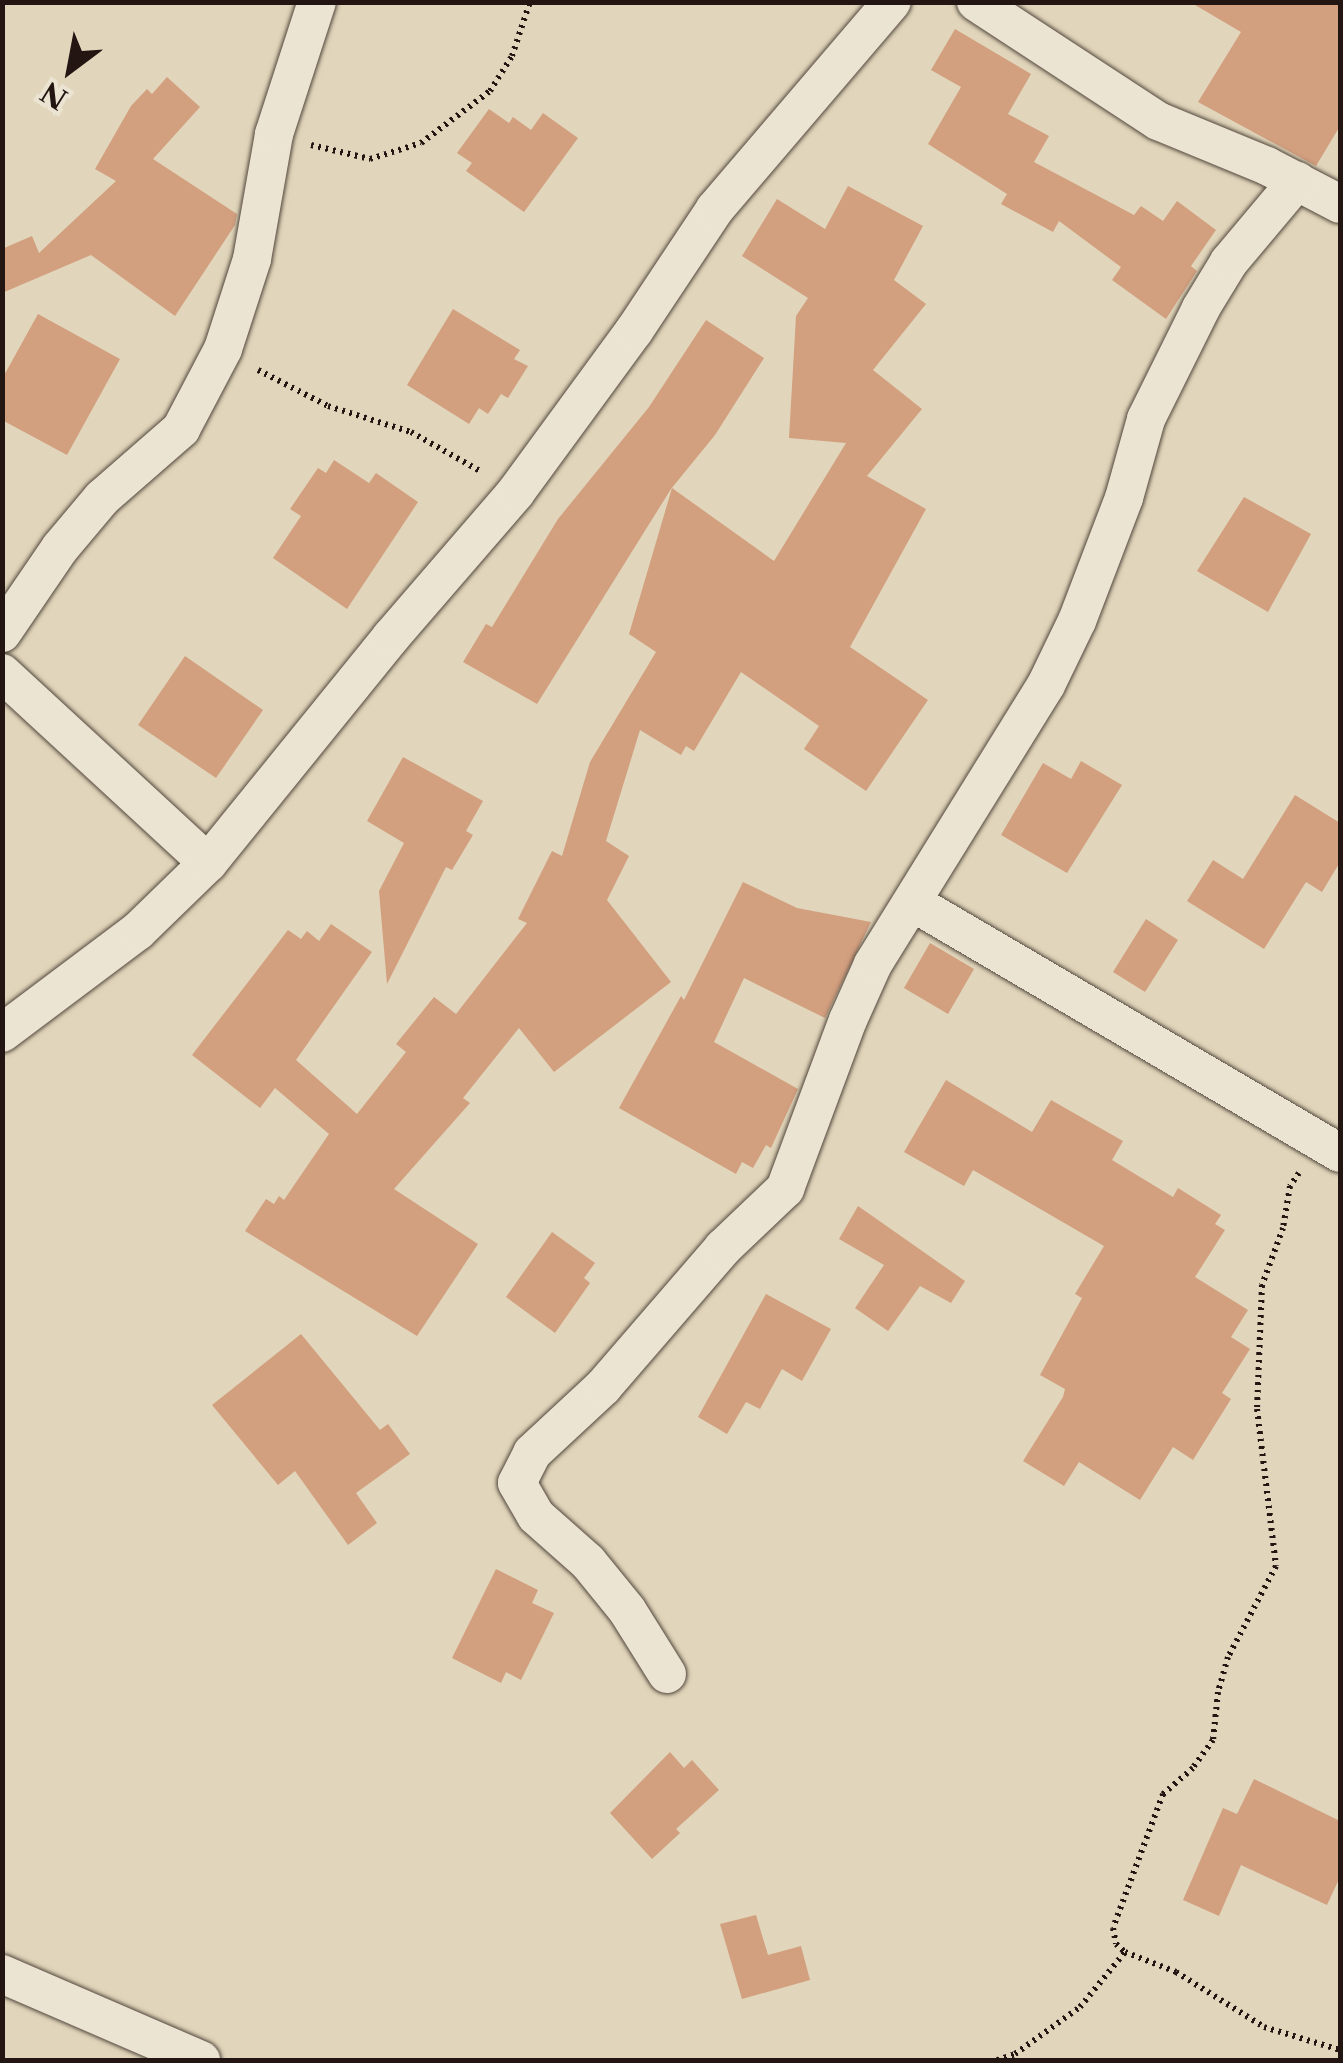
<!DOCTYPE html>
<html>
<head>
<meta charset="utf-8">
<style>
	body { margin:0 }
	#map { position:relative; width:1343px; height:2063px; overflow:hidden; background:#e1d6bb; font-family:"Libre Caslon Text",serif }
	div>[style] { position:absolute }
	.building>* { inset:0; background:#d29f7f }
	.path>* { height:6px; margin-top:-3px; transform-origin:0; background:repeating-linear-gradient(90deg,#231612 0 2.5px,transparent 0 7.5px) }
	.roads { filter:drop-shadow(0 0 2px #52463c) drop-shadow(0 0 2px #52463c) }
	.street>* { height:38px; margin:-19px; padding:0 19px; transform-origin:19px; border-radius:19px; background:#ece4d3 }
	span { translate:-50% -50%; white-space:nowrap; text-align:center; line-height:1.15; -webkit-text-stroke:10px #ece4d3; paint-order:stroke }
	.frame { position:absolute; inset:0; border:5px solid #231612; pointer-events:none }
	.north { position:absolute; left:20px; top:20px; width:100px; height:100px; -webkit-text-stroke:8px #ece4d3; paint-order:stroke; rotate:212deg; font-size:28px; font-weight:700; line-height:40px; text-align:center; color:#231612 }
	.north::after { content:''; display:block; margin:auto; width:35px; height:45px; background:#231612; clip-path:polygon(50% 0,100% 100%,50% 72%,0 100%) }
</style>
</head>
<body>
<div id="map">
	<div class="building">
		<i style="clip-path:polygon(1190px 2px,1340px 2px,1340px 126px,1316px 166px,1198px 102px,1241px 32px)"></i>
		<i style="clip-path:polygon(955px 29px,1031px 74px,1008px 114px,1049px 136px,1034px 162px,1134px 215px,1141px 206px,1163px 221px,1177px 201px,1216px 230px,1191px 266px,1197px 271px,1166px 319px,1112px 280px,1121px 267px,1059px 221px,1053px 232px,1001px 204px,1007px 194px,928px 144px,961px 87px,931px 70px)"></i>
		<i style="clip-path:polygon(167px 77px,200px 107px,153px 159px,237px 214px,235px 225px,175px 316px,91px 255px,2px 293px,2px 249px,32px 236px,39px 253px,116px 181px,95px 169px,131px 106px,147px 89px,152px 94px)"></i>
		<i style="clip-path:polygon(489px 109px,509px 123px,513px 117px,531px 130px,543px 113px,578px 138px,524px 212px,466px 171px,472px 163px,457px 153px)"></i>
		<i style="clip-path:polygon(848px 186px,923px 226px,894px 280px,926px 304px,873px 370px,922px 409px,867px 476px,926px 509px,850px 647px,928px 700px,866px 791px,804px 749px,819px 726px,741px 672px,694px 751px,686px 746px,681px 755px,640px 730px,606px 841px,629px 856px,607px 900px,671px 982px,554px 1072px,519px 1028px,463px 1098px,470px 1103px,394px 1189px,478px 1244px,417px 1336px,245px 1231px,266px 1199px,274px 1204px,279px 1196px,284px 1200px,329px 1134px,275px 1088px,260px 1108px,192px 1055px,288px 930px,301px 939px,307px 931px,319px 941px,331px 924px,372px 952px,296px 1060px,357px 1114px,406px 1052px,396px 1044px,434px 997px,456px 1014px,527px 923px,518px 919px,552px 851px,562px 856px,590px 762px,656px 652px,629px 634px,672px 488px,774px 561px,846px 443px,789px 438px,796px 316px,808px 298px,742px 256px,777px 199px,825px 229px)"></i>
		<i style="clip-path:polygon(453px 309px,520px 350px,514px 359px,528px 366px,508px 398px,501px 394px,488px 414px,479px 408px,469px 424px,407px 385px)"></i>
		<i style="clip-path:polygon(38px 314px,120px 359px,67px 455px,2px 420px,2px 379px)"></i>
		<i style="clip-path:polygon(706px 320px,764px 358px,715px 435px,671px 489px,537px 704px,463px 662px,486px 624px,492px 627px,558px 519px,649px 407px)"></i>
		<i style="clip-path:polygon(334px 460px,369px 483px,376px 473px,418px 502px,347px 609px,273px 558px,301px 516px,290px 509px,318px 468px,326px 473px)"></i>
		<i style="clip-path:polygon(1244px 497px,1311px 534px,1268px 612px,1197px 571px)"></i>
		<i style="clip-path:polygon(185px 656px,263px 710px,216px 778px,138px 725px)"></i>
		<i style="clip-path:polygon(403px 757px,483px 801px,466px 831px,473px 835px,452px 870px,446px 867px,387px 984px,379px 891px,404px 843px,367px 821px)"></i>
		<i style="clip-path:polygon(1081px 761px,1122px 785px,1067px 873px,1001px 835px,1043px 763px,1071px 779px)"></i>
		<i style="clip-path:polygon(1295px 795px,1340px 823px,1340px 862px,1322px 892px,1306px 882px,1264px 949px,1187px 901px,1213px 860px,1243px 879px)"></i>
		<i style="clip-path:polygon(743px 882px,797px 908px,871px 922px,825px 1018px,744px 978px,714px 1042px,798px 1089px,771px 1148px,766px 1145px,753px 1168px,742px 1162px,736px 1174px,619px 1108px,681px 996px,684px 1000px)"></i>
		<i style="clip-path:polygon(1146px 919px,1178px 940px,1145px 992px,1113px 972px)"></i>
		<i style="clip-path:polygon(930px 943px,974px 969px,948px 1014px,904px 988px)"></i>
		<i style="clip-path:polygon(946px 1080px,1032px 1132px,1051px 1100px,1123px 1141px,1112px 1160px,1173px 1197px,1178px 1188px,1221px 1215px,1215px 1224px,1225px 1230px,1195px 1277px,1248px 1310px,1231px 1337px,1250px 1349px,1222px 1393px,1231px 1399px,1193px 1460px,1173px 1447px,1140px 1500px,1079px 1462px,1064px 1486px,1023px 1461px,1063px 1397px,1065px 1389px,1040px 1375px,1082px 1298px,1075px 1294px,1104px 1246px,973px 1170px,964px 1186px,904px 1152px)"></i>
		<i style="clip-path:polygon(858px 1206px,965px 1281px,951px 1303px,920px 1286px,888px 1331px,855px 1308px,884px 1265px,839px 1239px)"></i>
		<i style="clip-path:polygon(552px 1232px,595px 1263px,584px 1278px,590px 1283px,555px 1333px,506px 1297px)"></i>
		<i style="clip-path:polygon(766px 1294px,831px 1329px,802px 1381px,782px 1369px,760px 1409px,746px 1402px,727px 1434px,698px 1417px)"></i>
		<i style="clip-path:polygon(301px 1334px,380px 1430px,388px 1424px,410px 1454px,356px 1493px,377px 1523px,348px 1545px,295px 1471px,278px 1485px,212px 1405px)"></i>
		<i style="clip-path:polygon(496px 1569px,538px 1590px,532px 1603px,554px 1613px,521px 1680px,506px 1672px,501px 1683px,452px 1658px)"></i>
		<i style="clip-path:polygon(670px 1752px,684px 1768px,692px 1760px,719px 1790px,676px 1829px,680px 1833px,652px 1859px,610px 1813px)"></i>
		<i style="clip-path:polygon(1254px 1779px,1340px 1821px,1340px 1877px,1327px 1905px,1241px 1865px,1219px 1916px,1183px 1900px,1223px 1808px,1237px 1814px)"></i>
		<i style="clip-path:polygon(756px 1915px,768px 1955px,801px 1946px,810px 1980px,742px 1999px,720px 1924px)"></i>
	</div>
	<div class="path">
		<i style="left:311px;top:145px;width:61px;rotate:13.3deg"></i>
		<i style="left:370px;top:159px;width:53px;rotate:-17.4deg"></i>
		<i style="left:421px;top:143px;width:86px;rotate:-37deg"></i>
		<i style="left:490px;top:91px;width:41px;rotate:-57.8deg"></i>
		<i style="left:512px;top:56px;width:57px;rotate:-71.6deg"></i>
		<i style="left:258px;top:370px;width:79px;rotate:27.2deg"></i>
		<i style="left:328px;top:406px;width:87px;rotate:17.4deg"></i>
		<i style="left:411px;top:432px;width:81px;rotate:29.4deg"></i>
		<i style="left:1299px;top:1173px;width:16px;rotate:125deg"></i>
		<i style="left:1290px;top:1186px;width:43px;rotate:99.5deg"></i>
		<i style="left:1283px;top:1228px;width:61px;rotate:110.2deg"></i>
		<i style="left:1262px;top:1285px;width:124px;rotate:92.3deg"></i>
		<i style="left:1257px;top:1409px;width:158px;rotate:83.1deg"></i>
		<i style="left:1276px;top:1566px;width:103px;rotate:117.8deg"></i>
		<i style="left:1228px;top:1657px;width:36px;rotate:106deg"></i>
		<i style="left:1218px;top:1692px;width:48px;rotate:95.9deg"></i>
		<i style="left:1213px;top:1740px;width:34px;rotate:126deg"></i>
		<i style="left:1193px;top:1768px;width:40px;rotate:139deg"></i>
		<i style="left:1163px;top:1794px;width:143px;rotate:110.5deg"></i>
		<i style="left:1113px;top:1928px;width:16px;rotate:79deg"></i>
		<i style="left:1116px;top:1944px;width:12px;rotate:42deg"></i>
		<i style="left:1125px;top:1952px;width:55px;rotate:21.4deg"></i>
		<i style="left:1176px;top:1972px;width:104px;rotate:32deg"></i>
		<i style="left:1264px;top:2027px;width:79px;rotate:16.8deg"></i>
		<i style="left:997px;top:2060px;width:19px;rotate:-18deg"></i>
		<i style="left:1015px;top:2054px;width:80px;rotate:-35.9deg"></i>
		<i style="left:1080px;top:2007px;width:71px;rotate:-50.7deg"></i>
	</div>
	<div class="roads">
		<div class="street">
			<i style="left:976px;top:2px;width:217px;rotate:33.2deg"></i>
			<i style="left:1158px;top:121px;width:118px;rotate:22.4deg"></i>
			<i style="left:1267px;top:166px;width:82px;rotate:27.5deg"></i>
			<i style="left:2px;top:633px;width:103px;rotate:-55.7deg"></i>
			<i style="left:60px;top:548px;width:65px;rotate:-50deg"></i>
			<i style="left:102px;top:498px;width:105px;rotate:-41.1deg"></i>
			<i style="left:181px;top:429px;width:90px;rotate:-62.3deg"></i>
			<i style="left:223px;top:349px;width:95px;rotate:-72.1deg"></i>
			<i style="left:252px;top:259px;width:127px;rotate:-80deg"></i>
			<i style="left:274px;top:134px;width:139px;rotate:-72deg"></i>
			<i style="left:2px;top:673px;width:280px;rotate:42.7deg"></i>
			<i style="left:912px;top:902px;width:496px;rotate:30.4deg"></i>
			<i style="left:2px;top:1033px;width:170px;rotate:-36.9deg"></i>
			<i style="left:138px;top:931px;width:98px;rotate:-44.2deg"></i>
			<i style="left:208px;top:863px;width:291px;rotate:-51deg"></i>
			<i style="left:391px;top:637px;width:191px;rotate:-49.2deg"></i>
			<i style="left:516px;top:492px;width:200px;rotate:-53.8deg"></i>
			<i style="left:634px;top:331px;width:146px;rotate:-56.4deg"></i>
			<i style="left:715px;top:209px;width:272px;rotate:-49.5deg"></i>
			<i style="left:667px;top:1674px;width:75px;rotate:-122deg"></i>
			<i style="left:627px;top:1610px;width:62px;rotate:-129.1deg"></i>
			<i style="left:588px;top:1562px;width:69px;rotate:-138.5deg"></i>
			<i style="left:536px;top:1516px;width:38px;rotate:-120deg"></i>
			<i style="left:517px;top:1483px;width:34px;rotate:-63deg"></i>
			<i style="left:532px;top:1453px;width:97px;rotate:-42.9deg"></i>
			<i style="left:603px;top:1387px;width:184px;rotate:-49.2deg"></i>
			<i style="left:723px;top:1248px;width:86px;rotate:-43.6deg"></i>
			<i style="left:785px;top:1189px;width:180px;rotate:-69.6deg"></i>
			<i style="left:848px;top:1020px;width:61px;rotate:-65.9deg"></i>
			<i style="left:873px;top:964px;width:328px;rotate:-58.2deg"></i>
			<i style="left:1046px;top:685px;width:71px;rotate:-64.2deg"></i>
			<i style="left:1077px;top:621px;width:132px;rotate:-69.1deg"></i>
			<i style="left:1124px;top:498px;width:82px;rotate:-74.4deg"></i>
			<i style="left:1146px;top:419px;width:124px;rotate:-63.6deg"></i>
			<i style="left:1201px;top:308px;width:54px;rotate:-58.7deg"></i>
			<i style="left:1229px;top:262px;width:106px;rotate:-50deg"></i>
			<i style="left:2px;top:1974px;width:217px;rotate:23.4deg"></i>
		</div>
	</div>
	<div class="frame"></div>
	<div class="north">N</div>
</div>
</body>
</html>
